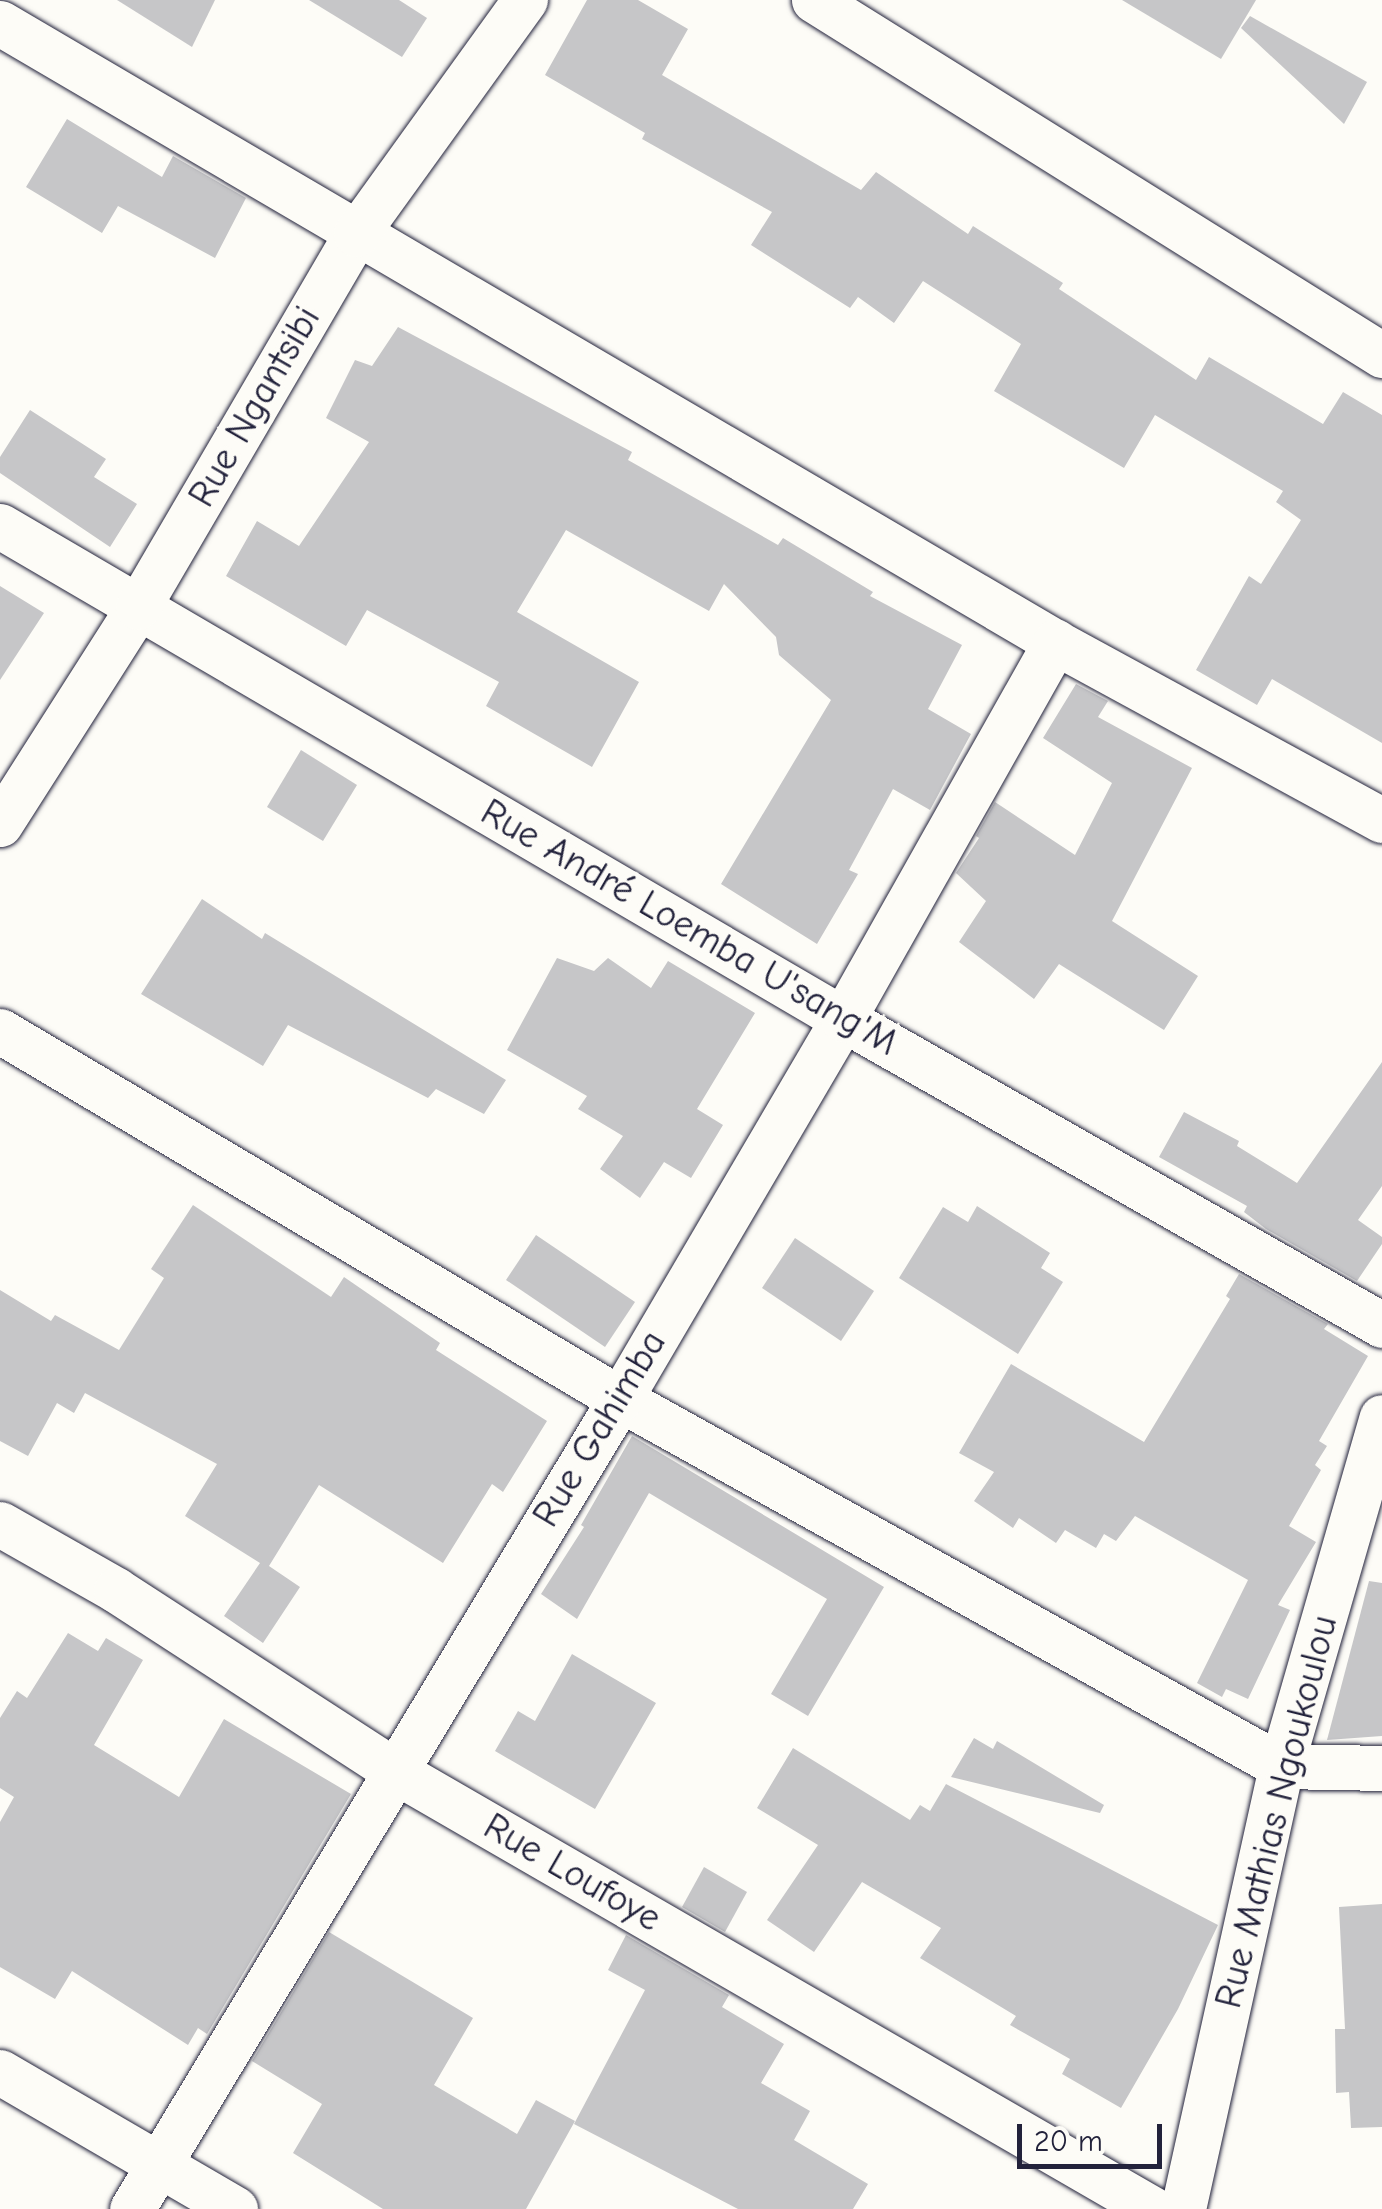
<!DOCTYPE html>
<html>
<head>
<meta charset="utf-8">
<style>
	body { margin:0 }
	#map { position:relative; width:1382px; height:2209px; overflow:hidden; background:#fdfcf7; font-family:"Comic Neue",sans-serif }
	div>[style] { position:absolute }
	.building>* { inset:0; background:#c6c6c8 }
	.roads { filter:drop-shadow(0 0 2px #22223b) drop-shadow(0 0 2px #22223b) }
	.street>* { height:45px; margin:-22.5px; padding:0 22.5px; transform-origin:22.5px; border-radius:22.5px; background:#fdfcf7 }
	span { translate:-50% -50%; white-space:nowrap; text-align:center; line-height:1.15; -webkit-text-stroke:9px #fdfcf7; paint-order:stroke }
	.street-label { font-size:38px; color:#22223b }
	.scale { position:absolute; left:1017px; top:2124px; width:145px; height:45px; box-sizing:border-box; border:5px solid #22223b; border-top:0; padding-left:12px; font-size:30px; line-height:35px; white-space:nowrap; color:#22223b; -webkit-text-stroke:8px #fdfcf7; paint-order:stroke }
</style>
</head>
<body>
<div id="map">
	<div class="building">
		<i style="clip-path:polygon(117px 0,215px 0,192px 47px)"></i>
		<i style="clip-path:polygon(309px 0,399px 0,427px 18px,402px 57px)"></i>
		<i style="clip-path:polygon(587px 0,638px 0,688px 29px,662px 75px,861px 190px,876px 172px,968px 234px,973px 226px,1063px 283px,1059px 289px,1196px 380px,1209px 357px,1323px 424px,1343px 392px,1382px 415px,1382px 743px,1272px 679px,1257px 705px,1196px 670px,1249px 576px,1261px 584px,1301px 520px,1276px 502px,1283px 491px,1155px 415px,1124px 468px,994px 391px,1021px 344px,923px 281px,894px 323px,858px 297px,850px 308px,751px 245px,772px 212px,642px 139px,645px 133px,545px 75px)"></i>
		<i style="clip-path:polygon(1122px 0,1256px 0,1221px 59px)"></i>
		<i style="clip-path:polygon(1250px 16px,1367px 82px,1344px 124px,1241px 28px)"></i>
		<i style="clip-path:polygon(67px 119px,162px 177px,173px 156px,246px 198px,215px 258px,118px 206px,102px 233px,26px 187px)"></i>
		<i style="clip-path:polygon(398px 327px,632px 452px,628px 460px,778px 545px,783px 538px,873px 592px,870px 596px,962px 645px,928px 709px,971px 734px,930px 810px,893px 789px,849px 870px,858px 874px,817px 944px,721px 884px,831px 700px,779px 655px,776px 637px,724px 584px,709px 611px,566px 530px,517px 612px,639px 682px,592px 767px,486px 706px,499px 682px,367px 610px,346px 646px,226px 576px,257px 521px,299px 546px,369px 442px,326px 418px,355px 360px,372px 366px)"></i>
		<i style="clip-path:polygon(30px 410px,106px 459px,94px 477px,137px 504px,110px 547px,0 473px,0 457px)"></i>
		<i style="clip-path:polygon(0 586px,44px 613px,0 680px)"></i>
		<i style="clip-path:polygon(1076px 684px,1108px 701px,1098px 717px,1192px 768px,1112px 921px,1198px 976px,1164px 1030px,1059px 964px,1034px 999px,959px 942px,986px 901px,956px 873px,979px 838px,976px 836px,995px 802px,1075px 855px,1112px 783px,1043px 738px)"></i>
		<i style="clip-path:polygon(301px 750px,357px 785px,323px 841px,267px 807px)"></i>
		<i style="clip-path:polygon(202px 899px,262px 939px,265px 933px,506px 1080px,484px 1114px,436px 1089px,428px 1098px,288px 1025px,263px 1066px,141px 994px)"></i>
		<i style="clip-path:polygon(557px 958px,594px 971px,608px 958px,651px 988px,668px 961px,755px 1013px,697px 1109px,723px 1125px,691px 1178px,664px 1162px,640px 1198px,600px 1169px,623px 1136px,578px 1109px,587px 1096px,507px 1050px)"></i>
		<i style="clip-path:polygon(1382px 1062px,1382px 1186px,1358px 1220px,1382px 1237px,1382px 1244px,1357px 1281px,1266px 1229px,1244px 1212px,1247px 1206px,1159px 1157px,1184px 1112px,1239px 1141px,1237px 1146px,1297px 1183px)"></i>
		<i style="clip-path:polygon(193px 1205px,331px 1297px,344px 1277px,440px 1343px,436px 1350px,547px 1421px,503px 1492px,492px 1484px,443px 1563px,319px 1485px,269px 1566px,300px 1587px,263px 1643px,224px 1616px,260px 1563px,185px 1516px,217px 1464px,85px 1393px,74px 1413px,57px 1403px,28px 1456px,0 1441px,0 1290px,51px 1321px,55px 1315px,119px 1350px,164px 1278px,151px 1269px)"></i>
		<i style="clip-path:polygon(977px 1206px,1050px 1253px,1041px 1268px,1063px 1282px,1018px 1354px,899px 1278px,943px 1207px,968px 1222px)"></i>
		<i style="clip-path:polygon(536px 1235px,635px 1302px,605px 1347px,506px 1280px)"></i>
		<i style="clip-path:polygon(795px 1238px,874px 1291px,841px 1341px,762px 1288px)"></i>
		<i style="clip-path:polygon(1239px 1274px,1328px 1324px,1324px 1329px,1368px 1356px,1319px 1441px,1327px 1446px,1315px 1465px,1321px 1470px,1289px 1526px,1316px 1542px,1278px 1605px,1290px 1610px,1248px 1699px,1226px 1689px,1222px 1697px,1197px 1683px,1248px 1580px,1135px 1516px,1116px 1541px,1104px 1534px,1096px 1548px,1065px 1530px,1056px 1543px,1019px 1518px,1013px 1528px,974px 1501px,994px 1472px,959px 1453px,1011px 1364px,1144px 1442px,1230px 1299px,1226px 1296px)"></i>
		<i style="clip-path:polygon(632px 1436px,884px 1587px,808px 1716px,771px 1694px,827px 1599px,649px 1493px,577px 1619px,541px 1594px,584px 1527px,581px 1525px)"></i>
		<i style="clip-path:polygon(1369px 1581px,1382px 1583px,1382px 1736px,1327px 1740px)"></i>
		<i style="clip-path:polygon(68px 1633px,98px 1651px,106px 1638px,143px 1660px,94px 1745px,179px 1797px,224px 1719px,351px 1794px,207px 2034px,198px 2028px,188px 2045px,72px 1971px,55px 1999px,0 1967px,0 1822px,14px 1797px,0 1788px,0 1718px,17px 1691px,27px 1698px)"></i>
		<i style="clip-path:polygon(572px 1654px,656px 1703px,595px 1809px,495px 1751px,518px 1711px,535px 1721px)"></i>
		<i style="clip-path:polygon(974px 1738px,993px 1749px,997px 1741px,1104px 1805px,1100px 1813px,951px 1777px)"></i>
		<i style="clip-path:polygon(793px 1748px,910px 1820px,920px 1805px,930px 1811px,946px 1784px,1218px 1925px,1178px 2009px,1121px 2108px,1062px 2074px,1070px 2059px,1010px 2025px,1016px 2016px,920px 1958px,941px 1928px,862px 1882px,814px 1952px,767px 1920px,818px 1845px,757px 1808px)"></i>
		<i style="clip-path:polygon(704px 1867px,747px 1892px,725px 1932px,682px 1907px)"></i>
		<i style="clip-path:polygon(1382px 1904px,1382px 2127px,1351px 2128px,1349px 2092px,1336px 2093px,1335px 2029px,1345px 2029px,1339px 1907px)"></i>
		<i style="clip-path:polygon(329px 1932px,473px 2018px,434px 2085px,517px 2134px,536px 2100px,575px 2121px,526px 2209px,383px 2209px,293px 2153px,322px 2104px,252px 2061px)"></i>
		<i style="clip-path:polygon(626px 1935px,729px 1995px,722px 2007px,784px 2044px,761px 2083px,810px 2111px,794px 2140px,868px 2184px,853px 2209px,738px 2209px,574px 2124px,645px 1990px,608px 1970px)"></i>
	</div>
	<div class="roads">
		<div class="street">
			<i style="left:814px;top:0;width:670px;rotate:32.01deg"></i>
			<i style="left:0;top:23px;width:1223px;rotate:30.4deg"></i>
			<i style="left:1055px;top:642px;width:372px;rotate:28.6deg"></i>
			<i style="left:0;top:526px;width:977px;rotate:30.32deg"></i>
			<i style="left:843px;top:1019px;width:620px;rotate:29.58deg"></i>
			<i style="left:0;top:824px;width:257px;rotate:-57.5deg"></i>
			<i style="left:138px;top:607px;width:432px;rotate:-59.7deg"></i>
			<i style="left:356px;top:234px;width:289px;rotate:-54.2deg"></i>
			<i style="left:0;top:1031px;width:721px;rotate:30.69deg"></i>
			<i style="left:620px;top:1399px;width:756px;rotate:29.04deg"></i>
			<i style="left:1281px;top:1766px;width:101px;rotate:1.1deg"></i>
			<i style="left:0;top:1524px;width:133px;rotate:29.6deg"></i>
			<i style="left:116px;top:1590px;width:330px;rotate:33deg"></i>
			<i style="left:393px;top:1770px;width:877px;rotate:30.04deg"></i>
			<i style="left:0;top:2072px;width:272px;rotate:30.2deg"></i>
			<i style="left:132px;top:2209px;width:946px;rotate:-58.93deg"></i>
			<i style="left:620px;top:1399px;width:441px;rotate:-59.6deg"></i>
			<i style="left:843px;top:1019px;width:433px;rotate:-60.6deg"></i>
			<i style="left:1183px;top:2209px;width:454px;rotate:-77.5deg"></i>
			<i style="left:1281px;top:1766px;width:363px;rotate:-73.9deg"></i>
		</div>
	</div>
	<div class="street-label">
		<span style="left:255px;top:407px;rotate:-60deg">Rue Ngantsibi</span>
		<span style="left:689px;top:928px;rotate:30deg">Rue André Loemba U'sang'M</span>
		<span style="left:600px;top:1429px;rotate:-59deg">Rue Gahimba</span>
		<span style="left:1277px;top:1812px;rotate:-76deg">Rue Mathias Ngoukoulou</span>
		<span style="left:572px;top:1873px;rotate:30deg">Rue Loufoye</span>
	</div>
	<div class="scale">20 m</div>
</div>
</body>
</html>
